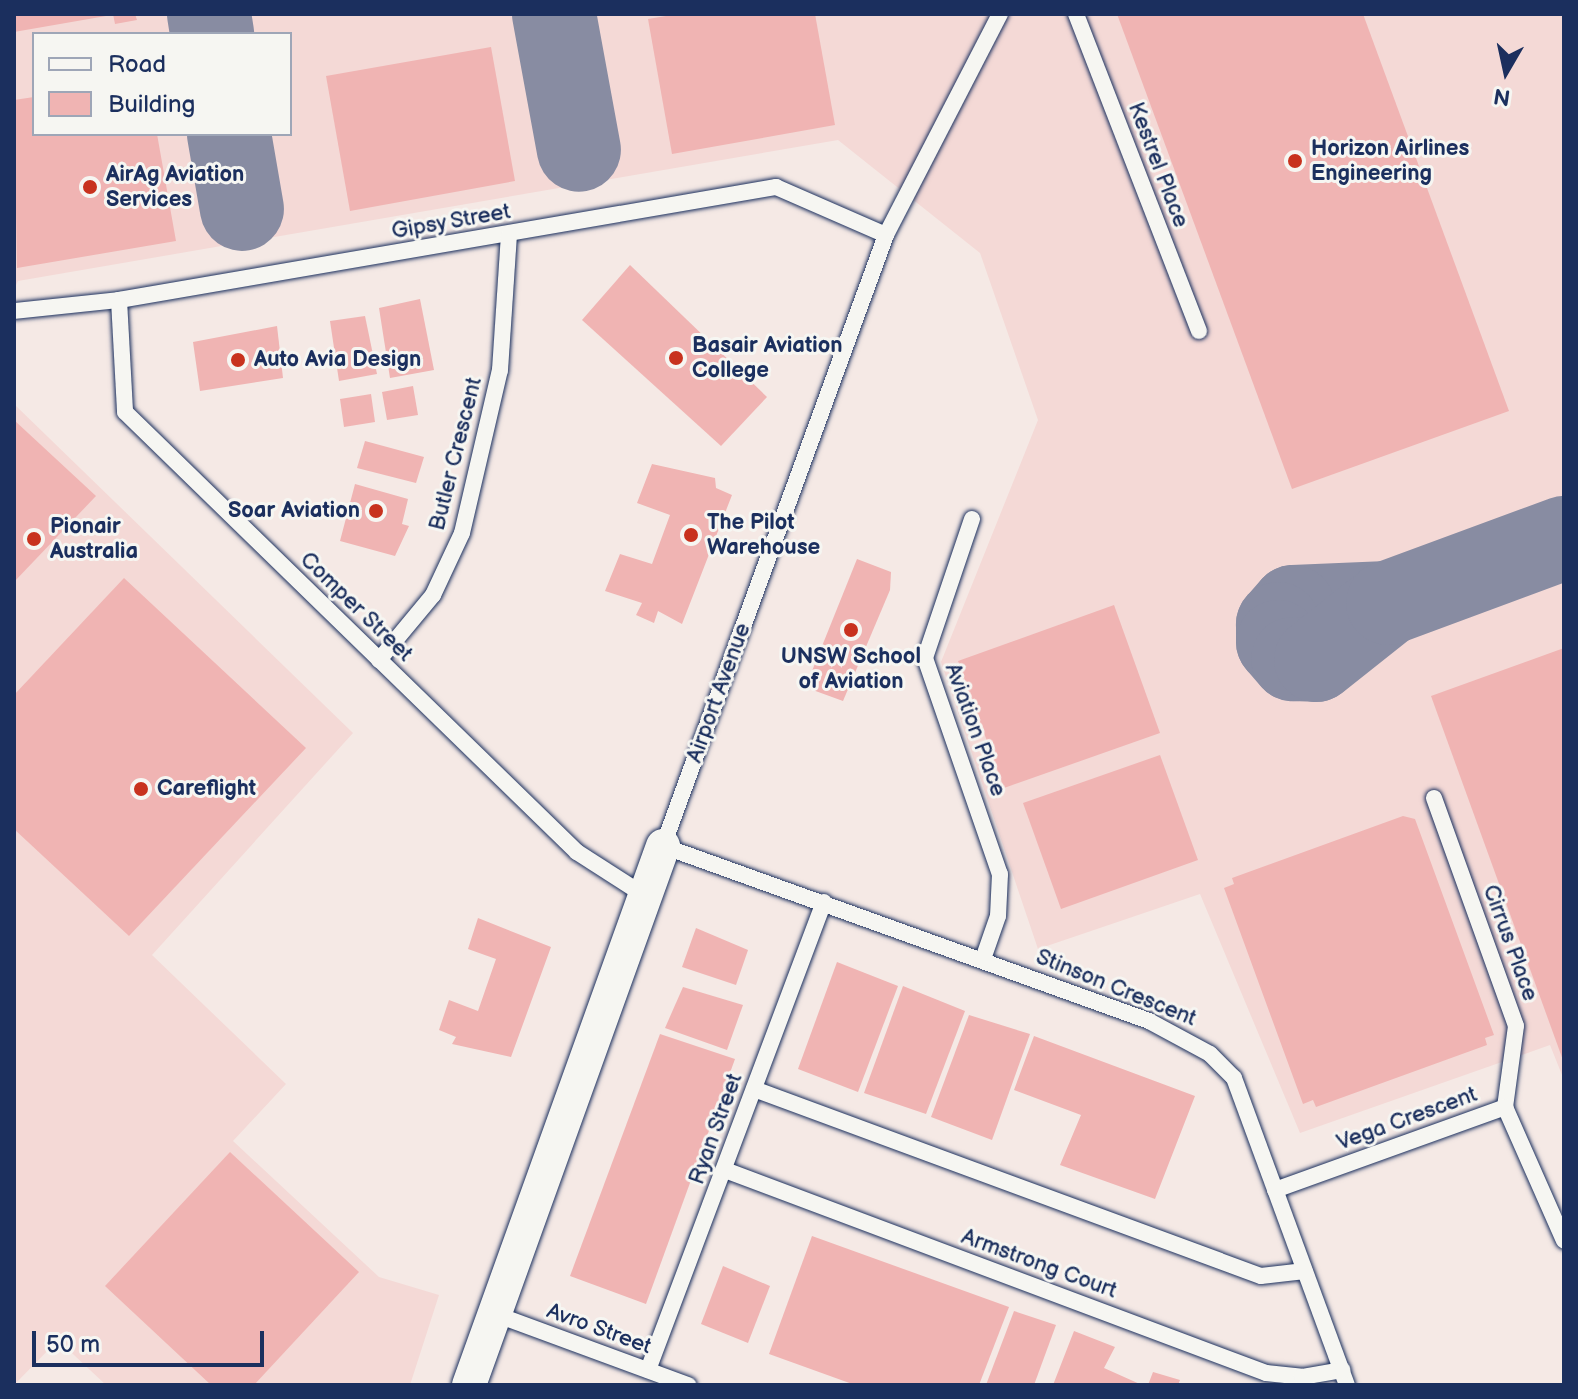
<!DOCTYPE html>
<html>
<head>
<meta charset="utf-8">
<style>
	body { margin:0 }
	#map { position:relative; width:1578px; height:1399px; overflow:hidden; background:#f5e9e5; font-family:"Balsamiq Sans",sans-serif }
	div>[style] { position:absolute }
	.built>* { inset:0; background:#f4d9d6 }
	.taxiway>* { height:84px; margin:-42px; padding:0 42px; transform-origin:42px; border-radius:42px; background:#888ca2 }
	.building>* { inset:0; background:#f0b4b3 }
	.roads { filter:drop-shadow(0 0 2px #1b2f5e) drop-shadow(0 0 2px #1b2f5e) }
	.service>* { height:16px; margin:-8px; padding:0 8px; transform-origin:8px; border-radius:8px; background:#f6f6f2 }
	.minor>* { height:34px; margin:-17px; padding:0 17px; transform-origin:17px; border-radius:17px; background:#f6f6f2 }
	.dots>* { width:22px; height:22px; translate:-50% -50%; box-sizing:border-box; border:4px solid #f6f6f2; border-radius:50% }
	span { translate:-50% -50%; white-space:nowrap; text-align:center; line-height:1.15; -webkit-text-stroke:6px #f6f6f2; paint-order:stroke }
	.poi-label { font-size:22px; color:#1b2f5e; font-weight:700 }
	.left { translate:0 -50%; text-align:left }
	.right { translate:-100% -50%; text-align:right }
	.street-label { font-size:22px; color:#1b2f5e }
	.frame { position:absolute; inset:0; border:16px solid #1b2f5e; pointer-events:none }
	.legend { position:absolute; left:32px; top:32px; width:260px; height:104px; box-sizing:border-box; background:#f6f6f2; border:2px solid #9ea6b7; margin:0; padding:10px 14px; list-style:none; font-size:24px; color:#1b2f5e }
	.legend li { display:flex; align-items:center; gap:16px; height:40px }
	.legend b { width:40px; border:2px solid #9ea6b7 }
	.north { position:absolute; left:1466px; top:32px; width:80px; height:80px; -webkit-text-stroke:6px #f6f6f2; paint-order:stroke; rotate:189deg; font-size:22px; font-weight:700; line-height:32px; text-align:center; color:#1b2f5e }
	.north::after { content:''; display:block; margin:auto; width:28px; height:36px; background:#1b2f5e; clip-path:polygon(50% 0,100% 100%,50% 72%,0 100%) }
	.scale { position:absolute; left:32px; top:1331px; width:232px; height:36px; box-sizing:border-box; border:4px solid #1b2f5e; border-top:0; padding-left:10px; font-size:24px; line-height:28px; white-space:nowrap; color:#1b2f5e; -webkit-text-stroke:6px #f6f6f2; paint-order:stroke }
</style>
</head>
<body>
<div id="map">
	<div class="built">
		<i style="clip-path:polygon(evenodd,14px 14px,1564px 14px,1564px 1080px,1550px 1045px,1300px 1133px,1200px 894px,1038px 949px,941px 662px,1038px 420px,980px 253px,838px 140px,18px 281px,14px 289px,14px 14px,34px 34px,290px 34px,290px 134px,34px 134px,34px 34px)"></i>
		<i style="clip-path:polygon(14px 404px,353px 733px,152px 955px,286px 1084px,233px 1141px,379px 1277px,439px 1295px,410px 1385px,106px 1385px,58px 1340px,14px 1385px)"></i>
	</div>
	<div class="taxiway">
		<i style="left:209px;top:14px;width:20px;rotate:81deg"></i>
		<i style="left:554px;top:14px;width:138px;rotate:79.6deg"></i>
		<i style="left:229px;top:134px;width:76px;rotate:80.2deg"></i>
		<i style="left:1388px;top:603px;width:95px;rotate:177.6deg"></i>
		<i style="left:1293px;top:607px;width:23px;rotate:131deg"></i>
		<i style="left:1278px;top:624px;width:18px;rotate:90deg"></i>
		<i style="left:1278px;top:642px;width:23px;rotate:49deg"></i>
		<i style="left:1293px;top:659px;width:23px;rotate:2deg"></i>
		<i style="left:1316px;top:660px;width:92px;rotate:-38.4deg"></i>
		<i style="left:1388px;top:603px;width:188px;rotate:-20.3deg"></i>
	</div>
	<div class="building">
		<i style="clip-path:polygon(14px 14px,105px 14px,106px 16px,14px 32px)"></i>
		<i style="clip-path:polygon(113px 14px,135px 14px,137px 20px,115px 24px)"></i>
		<i style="clip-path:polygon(678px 14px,815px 14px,835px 125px,672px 154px,648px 19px)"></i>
		<i style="clip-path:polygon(1117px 14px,1363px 14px,1509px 411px,1292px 489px)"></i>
		<i style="clip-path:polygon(491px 47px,515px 181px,350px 211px,326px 76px)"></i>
		<i style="clip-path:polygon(34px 97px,34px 134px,157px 134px,176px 241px,17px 268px,14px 100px)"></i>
		<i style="clip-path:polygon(630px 265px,767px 397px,721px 446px,582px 320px)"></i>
		<i style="clip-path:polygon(420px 299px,434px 370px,390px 378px,379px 308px)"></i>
		<i style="clip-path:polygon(365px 316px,377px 374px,339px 381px,330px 321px)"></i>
		<i style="clip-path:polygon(277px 326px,283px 378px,200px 391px,193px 342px)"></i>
		<i style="clip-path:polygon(413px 386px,418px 415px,387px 420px,382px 392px)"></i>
		<i style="clip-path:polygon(371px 394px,375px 422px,344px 427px,340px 399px)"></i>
		<i style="clip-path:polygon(14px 420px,96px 496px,14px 582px)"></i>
		<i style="clip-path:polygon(365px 441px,424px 457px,416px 483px,357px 468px)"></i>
		<i style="clip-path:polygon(652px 464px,715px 478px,716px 488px,732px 495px,682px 624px,658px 611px,654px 623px,636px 615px,642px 603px,605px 591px,620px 554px,652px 564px,670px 515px,637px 503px)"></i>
		<i style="clip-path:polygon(355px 484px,408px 499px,402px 524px,409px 526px,395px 556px,340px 541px)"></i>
		<i style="clip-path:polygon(857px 559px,891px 572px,890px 590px,843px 701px,810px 689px,812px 671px)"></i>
		<i style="clip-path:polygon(124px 578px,306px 748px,129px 936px,14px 829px,14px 695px)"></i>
		<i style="clip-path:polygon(1114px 605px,1160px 733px,1004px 788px,958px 661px)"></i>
		<i style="clip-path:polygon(1564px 648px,1564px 1063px,1431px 696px)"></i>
		<i style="clip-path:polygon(1160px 755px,1198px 860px,1061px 909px,1023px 803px)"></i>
		<i style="clip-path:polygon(1403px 816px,1415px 819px,1494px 1035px,1485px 1038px,1487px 1045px,1316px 1107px,1313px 1100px,1303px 1104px,1224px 888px,1234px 884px,1232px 878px)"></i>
		<i style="clip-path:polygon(478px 918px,551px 947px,511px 1057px,452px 1044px,456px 1037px,439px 1030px,449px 1000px,478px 1011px,496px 959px,468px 949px)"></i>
		<i style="clip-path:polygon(696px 928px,748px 950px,736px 985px,682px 967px)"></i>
		<i style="clip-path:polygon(837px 962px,898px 986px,858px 1092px,798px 1069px)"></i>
		<i style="clip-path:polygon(903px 986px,965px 1011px,926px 1114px,864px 1093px)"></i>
		<i style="clip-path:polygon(683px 987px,743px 1005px,727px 1050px,665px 1028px)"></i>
		<i style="clip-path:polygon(969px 1015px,1030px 1034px,992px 1140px,931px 1117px)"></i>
		<i style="clip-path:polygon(660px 1034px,735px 1059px,646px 1304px,570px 1276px)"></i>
		<i style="clip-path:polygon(1034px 1036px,1195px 1096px,1155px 1199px,1060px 1165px,1081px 1115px,1014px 1090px)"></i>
		<i style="clip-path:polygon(230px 1152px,359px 1272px,254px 1385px,211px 1385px,105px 1286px)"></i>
		<i style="clip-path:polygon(812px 1236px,1009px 1307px,979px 1385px,855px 1385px,769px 1354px)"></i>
		<i style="clip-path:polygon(723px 1266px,770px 1286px,748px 1343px,701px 1324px)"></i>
		<i style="clip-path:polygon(1014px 1311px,1056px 1325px,1034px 1385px,986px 1385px)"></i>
		<i style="clip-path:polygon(1074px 1331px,1115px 1347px,1104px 1368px,1142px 1385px,1053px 1385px)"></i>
		<i style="clip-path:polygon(1153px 1372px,1180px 1380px,1178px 1385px,1148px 1385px)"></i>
	</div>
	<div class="roads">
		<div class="service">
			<i style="left:1000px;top:14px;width:249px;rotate:117.3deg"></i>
			<i style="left:886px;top:235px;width:650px;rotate:110.05deg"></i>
			<i style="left:663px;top:846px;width:517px;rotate:19.8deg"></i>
			<i style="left:1149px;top:1021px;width:69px;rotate:28.4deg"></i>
			<i style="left:1210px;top:1054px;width:34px;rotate:45deg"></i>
			<i style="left:1234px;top:1078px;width:327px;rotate:69.8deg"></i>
			<i style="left:1076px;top:14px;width:340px;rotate:68.8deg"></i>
			<i style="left:119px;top:300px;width:112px;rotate:86.9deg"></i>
			<i style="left:125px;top:412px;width:631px;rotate:44.23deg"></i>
			<i style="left:577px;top:852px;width:83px;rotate:32.7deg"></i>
			<i style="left:14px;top:311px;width:106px;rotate:-6deg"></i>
			<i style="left:119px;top:300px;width:667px;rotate:-9.76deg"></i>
			<i style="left:776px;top:187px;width:120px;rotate:23.6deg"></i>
			<i style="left:972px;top:519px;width:147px;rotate:108.7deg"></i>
			<i style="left:925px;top:658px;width:229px;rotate:70.9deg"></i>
			<i style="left:1000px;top:874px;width:42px;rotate:92.7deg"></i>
			<i style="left:998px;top:916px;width:46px;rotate:109.2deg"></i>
			<i style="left:379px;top:660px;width:85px;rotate:-50.3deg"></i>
			<i style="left:433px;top:595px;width:68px;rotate:-64.9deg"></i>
			<i style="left:462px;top:533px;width:167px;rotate:-76.9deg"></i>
			<i style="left:500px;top:370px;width:136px;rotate:-86.2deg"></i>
			<i style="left:1434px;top:798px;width:242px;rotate:70.2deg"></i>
			<i style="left:1516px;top:1026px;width:82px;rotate:97.7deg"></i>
			<i style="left:754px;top:1089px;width:540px;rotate:20.25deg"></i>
			<i style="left:1261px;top:1276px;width:44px;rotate:-6.5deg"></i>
			<i style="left:725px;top:1170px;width:578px;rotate:20.57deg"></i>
			<i style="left:1266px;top:1373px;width:36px;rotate:6deg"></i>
			<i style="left:1302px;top:1377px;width:41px;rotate:-9.9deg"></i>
			<i style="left:1275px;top:1190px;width:245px;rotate:-19.8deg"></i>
			<i style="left:1505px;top:1107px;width:146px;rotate:66.2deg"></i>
			<i style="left:495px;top:1314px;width:206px;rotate:20.2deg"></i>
			<i style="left:648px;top:1370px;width:500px;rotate:-69.4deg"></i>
		</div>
		<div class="minor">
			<i style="left:469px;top:1385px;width:573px;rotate:-70.2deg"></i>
		</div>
	</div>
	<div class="dots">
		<i style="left:1295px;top:161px;background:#c8321e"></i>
		<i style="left:90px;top:187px;background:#c8321e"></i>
		<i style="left:676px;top:358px;background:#c8321e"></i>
		<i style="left:238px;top:360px;background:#c8321e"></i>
		<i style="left:376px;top:511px;background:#c8321e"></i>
		<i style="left:691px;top:535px;background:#c8321e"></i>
		<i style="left:34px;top:539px;background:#c8321e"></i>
		<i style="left:851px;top:630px;background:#c8321e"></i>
		<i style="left:141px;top:789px;background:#c8321e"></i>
	</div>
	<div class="poi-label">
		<span class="left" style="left:1311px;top:161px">Horizon Airlines<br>Engineering</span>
		<span class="left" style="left:106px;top:187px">AirAg Aviation<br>Services</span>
		<span class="left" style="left:692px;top:358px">Basair Aviation<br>College</span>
		<span class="left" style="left:254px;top:360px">Auto Avia Design</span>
		<span class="right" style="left:360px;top:511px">Soar Aviation</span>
		<span class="left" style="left:707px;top:535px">The Pilot<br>Warehouse</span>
		<span class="left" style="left:50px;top:539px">Pionair<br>Australia</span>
		<span style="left:851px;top:669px">UNSW School<br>of Aviation</span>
		<span class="left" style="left:157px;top:789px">Careflight</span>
	</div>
	<div class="street-label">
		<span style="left:1158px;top:165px;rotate:69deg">Kestrel Place</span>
		<span style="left:451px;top:222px;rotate:-10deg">Gipsy Street</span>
		<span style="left:456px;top:454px;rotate:-76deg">Butler Crescent</span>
		<span style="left:356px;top:607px;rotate:44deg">Comper Street</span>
		<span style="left:719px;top:693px;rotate:-70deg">Airport Avenue</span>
		<span style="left:975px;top:730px;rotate:70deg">Aviation Place</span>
		<span style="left:1510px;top:943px;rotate:70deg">Cirrus Place</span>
		<span style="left:1116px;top:988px;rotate:22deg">Stinson Crescent</span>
		<span style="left:1407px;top:1119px;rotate:-20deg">Vega Crescent</span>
		<span style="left:716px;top:1129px;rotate:-70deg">Ryan Street</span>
		<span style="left:1039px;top:1264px;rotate:20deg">Armstrong Court</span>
		<span style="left:599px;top:1329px;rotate:20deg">Avro Street</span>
	</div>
	<div class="frame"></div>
	<ul class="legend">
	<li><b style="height:10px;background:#f6f6f2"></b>Road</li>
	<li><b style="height:22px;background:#f0b4b3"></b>Building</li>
	</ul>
	<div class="north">N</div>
	<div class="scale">50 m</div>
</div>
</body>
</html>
